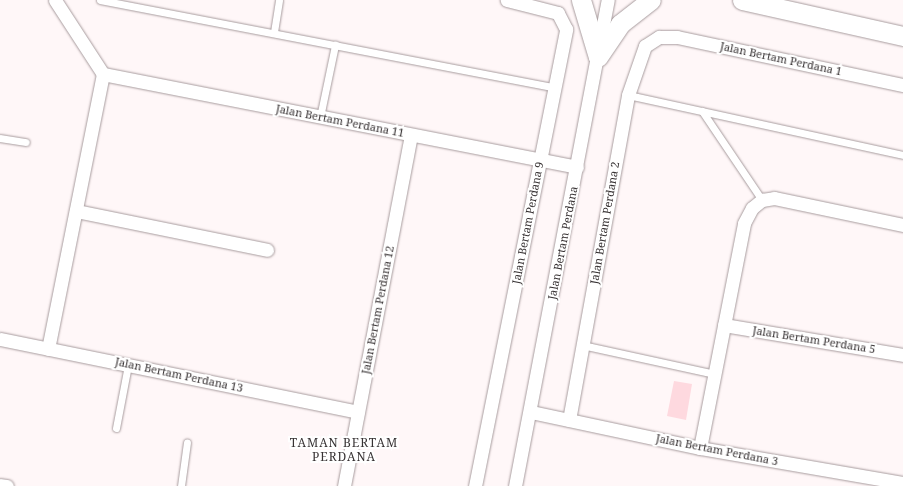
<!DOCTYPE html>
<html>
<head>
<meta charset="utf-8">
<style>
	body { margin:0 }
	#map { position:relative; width:903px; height:486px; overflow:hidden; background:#fff7f8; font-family:"Noto Serif",serif }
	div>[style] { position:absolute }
	.green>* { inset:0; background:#fed9df }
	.roads { filter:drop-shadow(0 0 1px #a89c9e) drop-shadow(0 0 1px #a89c9e) }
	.service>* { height:7px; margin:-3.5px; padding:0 3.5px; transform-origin:3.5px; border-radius:3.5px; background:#fff }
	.minor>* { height:13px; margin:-6.5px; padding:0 6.5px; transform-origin:6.5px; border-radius:6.5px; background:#fff }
	.secondary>* { height:19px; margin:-9.5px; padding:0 9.5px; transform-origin:9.5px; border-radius:9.5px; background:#fff }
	span { translate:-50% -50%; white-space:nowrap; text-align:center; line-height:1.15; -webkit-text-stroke:4px #fff; paint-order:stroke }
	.street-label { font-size:11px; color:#373233 }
	.neighbourhood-label { font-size:12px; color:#373233; letter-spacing:1px }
</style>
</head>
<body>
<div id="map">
	<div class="green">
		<i style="clip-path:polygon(674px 381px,692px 384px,686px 420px,667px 416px)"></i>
	</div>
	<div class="roads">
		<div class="service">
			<i style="left:100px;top:0;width:463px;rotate:10.9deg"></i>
			<i style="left:274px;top:32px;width:32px;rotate:-81deg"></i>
			<i style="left:628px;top:95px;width:281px;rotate:12.3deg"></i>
			<i style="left:702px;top:111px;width:107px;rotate:56deg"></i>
			<i style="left:320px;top:117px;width:74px;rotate:-78.2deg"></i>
			<i style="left:0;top:138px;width:26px;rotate:9deg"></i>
			<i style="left:582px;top:345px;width:136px;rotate:12.3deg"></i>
			<i style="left:116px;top:428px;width:64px;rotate:-79.2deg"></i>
			<i style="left:181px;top:486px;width:44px;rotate:-82.2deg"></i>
		</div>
		<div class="minor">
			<i style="left:103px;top:74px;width:483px;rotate:11.1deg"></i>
			<i style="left:76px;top:211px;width:195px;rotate:11.5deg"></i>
			<i style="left:724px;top:325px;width:181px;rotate:9.5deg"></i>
			<i style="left:0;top:339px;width:365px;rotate:11.5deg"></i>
			<i style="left:48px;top:349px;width:280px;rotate:-78.7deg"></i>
			<i style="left:103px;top:74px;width:88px;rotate:-123deg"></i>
			<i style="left:531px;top:412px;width:173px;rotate:12deg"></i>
			<i style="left:700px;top:448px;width:206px;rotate:9.8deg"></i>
			<i style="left:569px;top:420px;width:330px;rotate:-79.7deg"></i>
			<i style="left:628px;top:95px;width:52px;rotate:-70.9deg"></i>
			<i style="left:645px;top:46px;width:17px;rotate:-33deg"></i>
			<i style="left:659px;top:37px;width:18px"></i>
			<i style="left:677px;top:37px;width:231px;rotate:12deg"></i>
			<i style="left:700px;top:448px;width:229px;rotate:-78.9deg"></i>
			<i style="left:744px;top:223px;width:17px;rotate:-62deg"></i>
			<i style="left:752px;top:208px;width:13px;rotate:-39deg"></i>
			<i style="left:762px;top:200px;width:12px;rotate:-9deg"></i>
			<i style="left:774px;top:198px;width:132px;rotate:11.8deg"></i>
			<i style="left:0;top:485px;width:7px;rotate:8deg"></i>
			<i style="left:344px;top:486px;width:357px;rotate:-79.2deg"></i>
			<i style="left:475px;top:486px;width:466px;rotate:-78.7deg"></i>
			<i style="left:566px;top:29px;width:18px;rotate:-117deg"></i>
			<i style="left:558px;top:13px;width:53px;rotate:-165.7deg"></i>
			<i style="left:515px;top:486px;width:495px;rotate:-79.2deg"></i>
		</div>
		<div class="secondary">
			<i style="left:581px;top:0;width:59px;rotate:73.4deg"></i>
			<i style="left:742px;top:0;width:165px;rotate:12.6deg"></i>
			<i style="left:598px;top:57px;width:40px;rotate:-56deg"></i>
			<i style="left:620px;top:24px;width:39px;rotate:-38deg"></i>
		</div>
	</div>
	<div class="street-label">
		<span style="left:781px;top:59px;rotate:12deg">Jalan Bertam Perdana 1</span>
		<span style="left:340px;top:121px;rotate:11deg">Jalan Bertam Perdana 11</span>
		<span style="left:528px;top:223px;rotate:-79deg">Jalan Bertam Perdana 9</span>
		<span style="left:605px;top:223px;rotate:-80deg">Jalan Bertam Perdana 2</span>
		<span style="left:563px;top:243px;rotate:-79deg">Jalan Bertam Perdana</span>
		<span style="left:378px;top:310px;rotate:-79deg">Jalan Bertam Perdana 12</span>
		<span style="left:814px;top:340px;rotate:9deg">Jalan Bertam Perdana 5</span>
		<span style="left:179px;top:375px;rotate:12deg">Jalan Bertam Perdana 13</span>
		<span style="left:717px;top:450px;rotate:11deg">Jalan Bertam Perdana 3</span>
	</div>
	<div class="neighbourhood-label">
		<span style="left:344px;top:450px">TAMAN BERTAM<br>PERDANA</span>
	</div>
</div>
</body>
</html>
